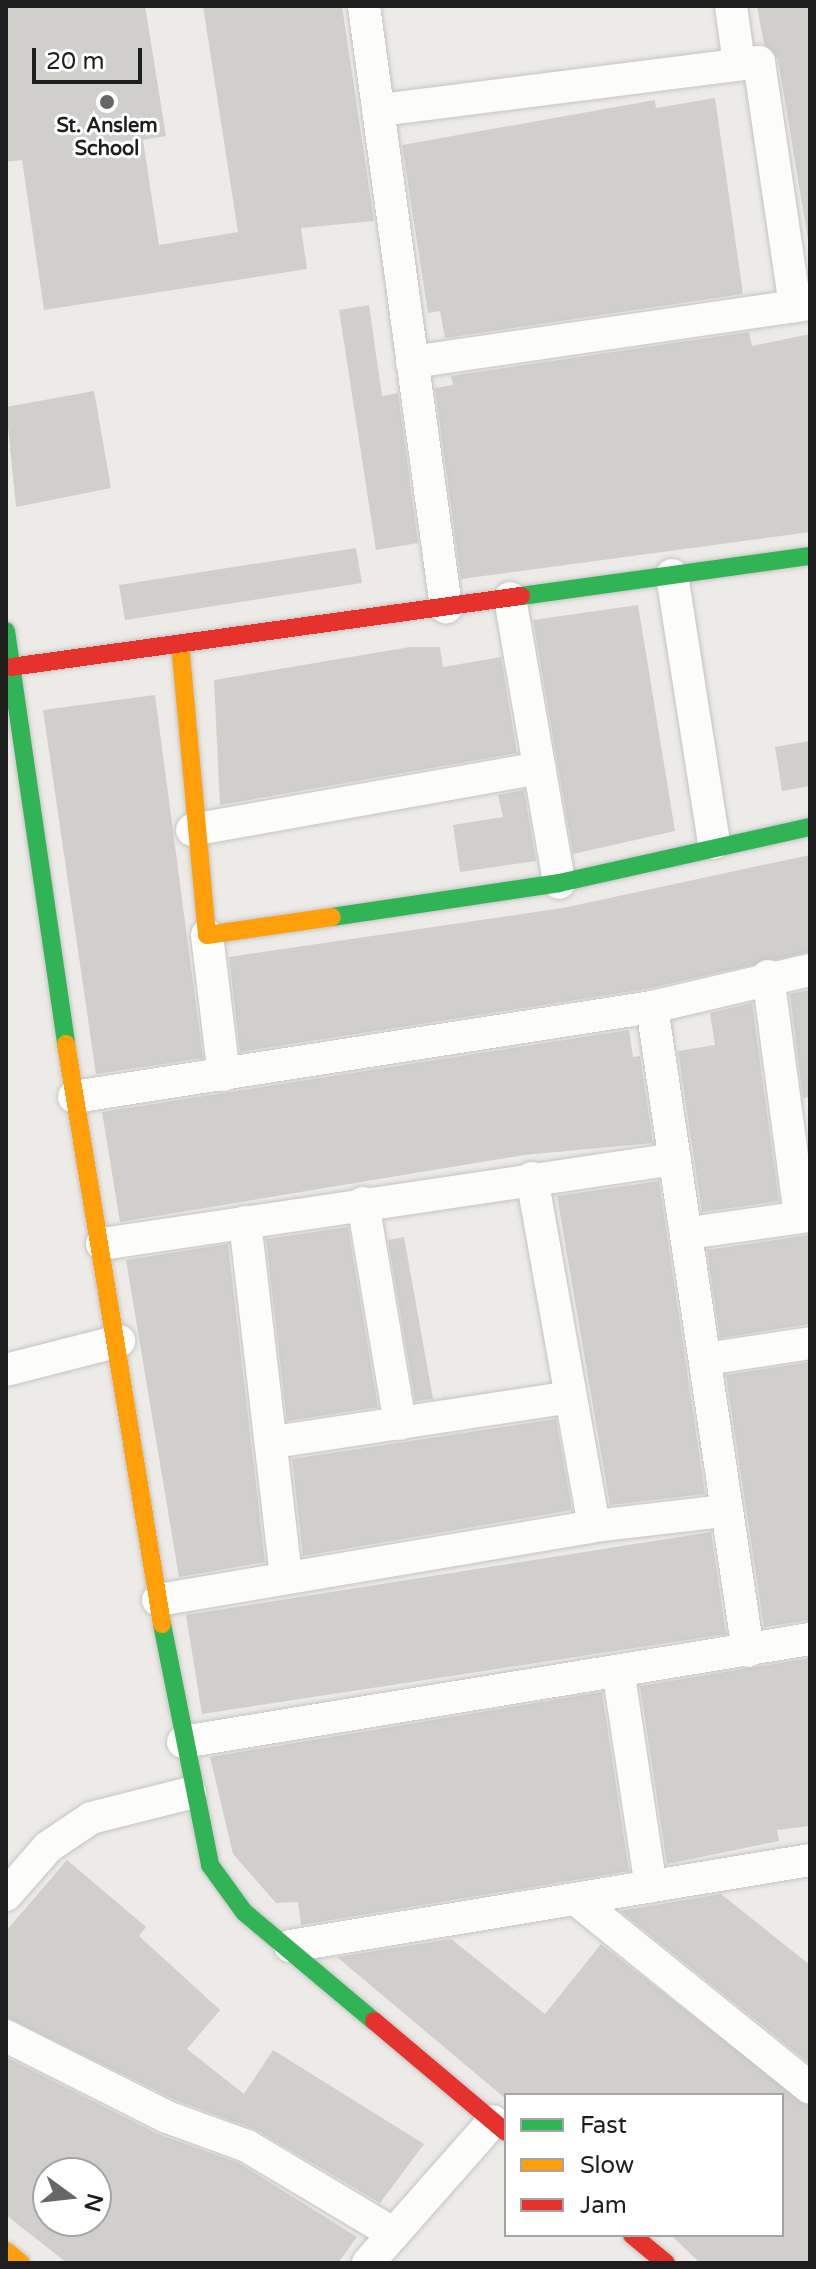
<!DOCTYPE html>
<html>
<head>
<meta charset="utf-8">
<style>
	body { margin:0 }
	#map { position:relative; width:816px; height:2269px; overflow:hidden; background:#ecebe7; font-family:"Varela Round",sans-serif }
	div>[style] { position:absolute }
	.building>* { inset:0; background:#d0cfcc }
	.roads { filter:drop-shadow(0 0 2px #c5c4c3) drop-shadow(0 0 2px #c5c4c3) }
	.street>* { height:32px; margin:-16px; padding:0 16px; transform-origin:16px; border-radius:16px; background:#fcfcfb }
	.fast>* { height:18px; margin:-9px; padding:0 9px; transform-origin:9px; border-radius:9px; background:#30b455 }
	.slow>* { height:18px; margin:-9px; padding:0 9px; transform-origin:9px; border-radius:9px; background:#ff9f0a }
	.jam>* { height:18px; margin:-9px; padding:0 9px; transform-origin:9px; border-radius:9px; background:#e5322d }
	.dots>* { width:22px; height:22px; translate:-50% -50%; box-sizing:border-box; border:4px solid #fff; border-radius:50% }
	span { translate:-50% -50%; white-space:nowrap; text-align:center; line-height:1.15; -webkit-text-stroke:6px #fff; paint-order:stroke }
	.poi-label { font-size:20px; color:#1e1e1e; font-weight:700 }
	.frame { position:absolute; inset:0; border:8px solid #1e1e1e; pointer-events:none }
	.legend { position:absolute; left:504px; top:2093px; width:280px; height:144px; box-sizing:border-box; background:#fff; border:2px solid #a5a5a5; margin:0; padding:10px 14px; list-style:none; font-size:24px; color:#1e1e1e }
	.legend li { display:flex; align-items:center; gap:16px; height:40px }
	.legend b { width:40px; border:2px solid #a5a5a5 }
	.north { position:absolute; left:32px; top:2157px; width:80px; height:80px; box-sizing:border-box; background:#fff; border:2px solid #a5a5a5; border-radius:50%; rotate:105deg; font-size:22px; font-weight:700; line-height:32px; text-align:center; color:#1e1e1e }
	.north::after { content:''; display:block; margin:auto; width:28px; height:36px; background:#666664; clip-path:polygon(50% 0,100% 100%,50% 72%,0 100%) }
	.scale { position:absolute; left:32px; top:48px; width:110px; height:36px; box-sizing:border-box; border:4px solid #1e1e1e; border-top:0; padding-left:10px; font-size:24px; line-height:28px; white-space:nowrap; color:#1e1e1e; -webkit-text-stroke:6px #fff; paint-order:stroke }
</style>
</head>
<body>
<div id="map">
	<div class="building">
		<i style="clip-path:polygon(6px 6px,145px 6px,166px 136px,143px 140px,159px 245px,238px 232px,203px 6px,342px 6px,374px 221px,301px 228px,307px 269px,44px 310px,22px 160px,6px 162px)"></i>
		<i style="clip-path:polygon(757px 6px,810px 6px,810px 252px,778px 59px,764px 44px)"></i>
		<i style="clip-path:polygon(715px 98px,743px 294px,445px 338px,440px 311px,428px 313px,402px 145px,655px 100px,656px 108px)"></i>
		<i style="clip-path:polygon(369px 305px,382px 396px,398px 393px,418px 543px,376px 550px,339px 310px)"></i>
		<i style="clip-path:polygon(749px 332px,752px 346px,810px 334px,810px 532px,461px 579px,435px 388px,453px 385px,451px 376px)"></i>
		<i style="clip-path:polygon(94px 391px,111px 488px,16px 507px,6px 407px)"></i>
		<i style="clip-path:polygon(356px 548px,362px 583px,125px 620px,119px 585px)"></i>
		<i style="clip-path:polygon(638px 605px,675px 831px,573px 854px,533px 620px)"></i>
		<i style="clip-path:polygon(410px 647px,440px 647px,443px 667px,501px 657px,517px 753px,220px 805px,214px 680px)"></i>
		<i style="clip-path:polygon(155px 695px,203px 1058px,96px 1074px,43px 710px)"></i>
		<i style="clip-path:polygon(810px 741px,810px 786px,782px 791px,775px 747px)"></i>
		<i style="clip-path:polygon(524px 790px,536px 861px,460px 872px,453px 825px,503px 817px,498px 795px)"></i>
		<i style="clip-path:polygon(810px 855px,810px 952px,646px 989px,240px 1052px,229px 957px,563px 908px)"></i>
		<i style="clip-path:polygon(810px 990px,810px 1097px,803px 1098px,790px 994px)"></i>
		<i style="clip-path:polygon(752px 1003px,779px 1201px,702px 1212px,678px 1051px,715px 1045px,710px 1013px)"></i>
		<i style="clip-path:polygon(629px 1030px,633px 1057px,640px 1056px,653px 1143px,524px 1155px,120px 1222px,102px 1112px)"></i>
		<i style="clip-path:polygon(659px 1181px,705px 1494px,610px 1505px,557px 1196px)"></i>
		<i style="clip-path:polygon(348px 1227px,378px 1407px,287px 1421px,266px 1239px)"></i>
		<i style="clip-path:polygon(810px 1235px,810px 1324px,720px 1338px,707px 1250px)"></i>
		<i style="clip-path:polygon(404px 1237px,433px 1399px,415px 1401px,388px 1240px)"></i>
		<i style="clip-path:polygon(228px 1244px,265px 1562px,179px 1577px,126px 1260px)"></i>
		<i style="clip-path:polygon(810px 1362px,810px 1620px,764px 1627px,726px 1375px)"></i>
		<i style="clip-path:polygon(556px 1419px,572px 1510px,303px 1556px,292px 1459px)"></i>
		<i style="clip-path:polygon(711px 1532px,726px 1634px,202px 1714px,186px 1615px)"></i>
		<i style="clip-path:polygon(810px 1658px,810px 1826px,777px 1830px,779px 1841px,667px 1864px,640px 1686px)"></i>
		<i style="clip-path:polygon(602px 1692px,629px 1871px,301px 1925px,298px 1902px,276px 1903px,233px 1854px,210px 1757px)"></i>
		<i style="clip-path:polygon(67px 1860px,146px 1927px,139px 1936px,220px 2010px,187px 2049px,244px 2094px,273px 2050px,424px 2144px,380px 2203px,256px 2130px,175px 2100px,6px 2017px,6px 1931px)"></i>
		<i style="clip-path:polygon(721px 1894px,810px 1965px,810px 2064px,620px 1911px)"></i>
		<i style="clip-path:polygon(451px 1939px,545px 2014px,601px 1944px,810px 2107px,810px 2263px,700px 2263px,671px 2235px,782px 2235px,782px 2095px,506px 2099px,337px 1957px)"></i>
		<i style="clip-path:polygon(evenodd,6px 2057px,158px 2134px,239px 2163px,357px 2237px,338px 2263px,67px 2263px,6px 2215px,6px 2057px,48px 2173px,96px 2173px,96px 2221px,48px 2221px,48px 2173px)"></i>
	</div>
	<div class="roads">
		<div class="street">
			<i style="left:364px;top:6px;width:607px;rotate:82.23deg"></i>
			<i style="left:731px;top:6px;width:59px;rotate:82.1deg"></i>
			<i style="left:380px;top:110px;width:382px;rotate:-7.2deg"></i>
			<i style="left:759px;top:62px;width:247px;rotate:81.6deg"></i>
			<i style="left:412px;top:362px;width:402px;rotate:-8.3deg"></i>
			<i style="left:672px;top:575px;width:271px;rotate:81.1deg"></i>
			<i style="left:510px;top:598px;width:289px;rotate:80.2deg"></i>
			<i style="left:192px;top:830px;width:353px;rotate:-10.1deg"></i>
			<i style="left:207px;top:935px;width:141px;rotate:83.1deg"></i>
			<i style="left:768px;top:976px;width:243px;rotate:82.4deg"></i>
			<i style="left:652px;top:1007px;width:651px;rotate:81.52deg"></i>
			<i style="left:74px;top:1097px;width:585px;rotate:-8.85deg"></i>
			<i style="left:652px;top:1007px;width:162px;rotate:-13.2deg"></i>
			<i style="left:532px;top:1178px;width:353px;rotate:79.9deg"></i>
			<i style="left:363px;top:1203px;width:224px;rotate:80.5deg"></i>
			<i style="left:245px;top:1222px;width:355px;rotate:83.4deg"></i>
			<i style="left:689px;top:1233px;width:122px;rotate:-8deg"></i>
			<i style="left:102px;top:1244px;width:579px;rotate:-8.44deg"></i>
			<i style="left:706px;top:1359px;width:105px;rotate:-8.7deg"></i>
			<i style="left:6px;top:1370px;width:117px;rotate:-14.4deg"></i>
			<i style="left:274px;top:1442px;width:300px;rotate:-8.6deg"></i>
			<i style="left:158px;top:1600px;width:442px;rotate:-9.6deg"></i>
			<i style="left:594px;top:1526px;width:131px;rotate:-6.6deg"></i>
			<i style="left:619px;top:1676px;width:213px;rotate:81.4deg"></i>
			<i style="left:183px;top:1742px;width:635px;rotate:-9.33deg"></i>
			<i style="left:6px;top:1895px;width:64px;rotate:-48.8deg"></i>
			<i style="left:48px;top:1847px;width:52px;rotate:-34deg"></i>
			<i style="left:91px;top:1818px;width:102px;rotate:-14.2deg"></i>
			<i style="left:577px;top:1900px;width:299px;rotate:38.9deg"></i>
			<i style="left:290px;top:1946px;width:527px;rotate:-9.39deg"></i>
			<i style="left:6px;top:2036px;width:180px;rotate:26.7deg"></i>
			<i style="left:167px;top:2117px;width:85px;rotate:19.9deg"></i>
			<i style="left:247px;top:2146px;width:171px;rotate:30.9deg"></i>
			<i style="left:368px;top:2263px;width:189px;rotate:-48.6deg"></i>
		</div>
		<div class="fast">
			<i style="left:521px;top:596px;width:292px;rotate:-7.9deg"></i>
			<i style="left:6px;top:631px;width:417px;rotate:81.7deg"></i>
			<i style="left:332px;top:917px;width:230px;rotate:-8.5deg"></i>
			<i style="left:559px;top:883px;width:257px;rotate:-12.6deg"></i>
			<i style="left:162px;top:1624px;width:246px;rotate:78.7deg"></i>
			<i style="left:210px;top:1865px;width:58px;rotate:54.1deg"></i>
			<i style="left:244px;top:1912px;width:170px;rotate:40deg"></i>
		</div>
		<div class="slow">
			<i style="left:180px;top:644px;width:292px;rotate:84.7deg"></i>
			<i style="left:207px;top:935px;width:126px;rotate:-8.2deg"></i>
			<i style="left:66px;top:1044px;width:588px;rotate:80.6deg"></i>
			<i style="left:6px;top:2251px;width:19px;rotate:39deg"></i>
		</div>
		<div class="jam">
			<i style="left:11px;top:667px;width:515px;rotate:-7.93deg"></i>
			<i style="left:374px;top:2021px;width:172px;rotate:40.1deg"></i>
			<i style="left:632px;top:2235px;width:44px;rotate:39.5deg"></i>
		</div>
	</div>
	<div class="dots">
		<i style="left:107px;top:102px;background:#666664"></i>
	</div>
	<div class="poi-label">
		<span style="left:107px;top:138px">St. Anslem<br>School</span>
	</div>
	<div class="frame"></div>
	<ul class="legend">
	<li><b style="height:10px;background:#30b455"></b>Fast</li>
	<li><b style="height:10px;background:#ff9f0a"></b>Slow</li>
	<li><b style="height:10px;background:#e5322d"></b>Jam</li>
	</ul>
	<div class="north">N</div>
	<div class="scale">20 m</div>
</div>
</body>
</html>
